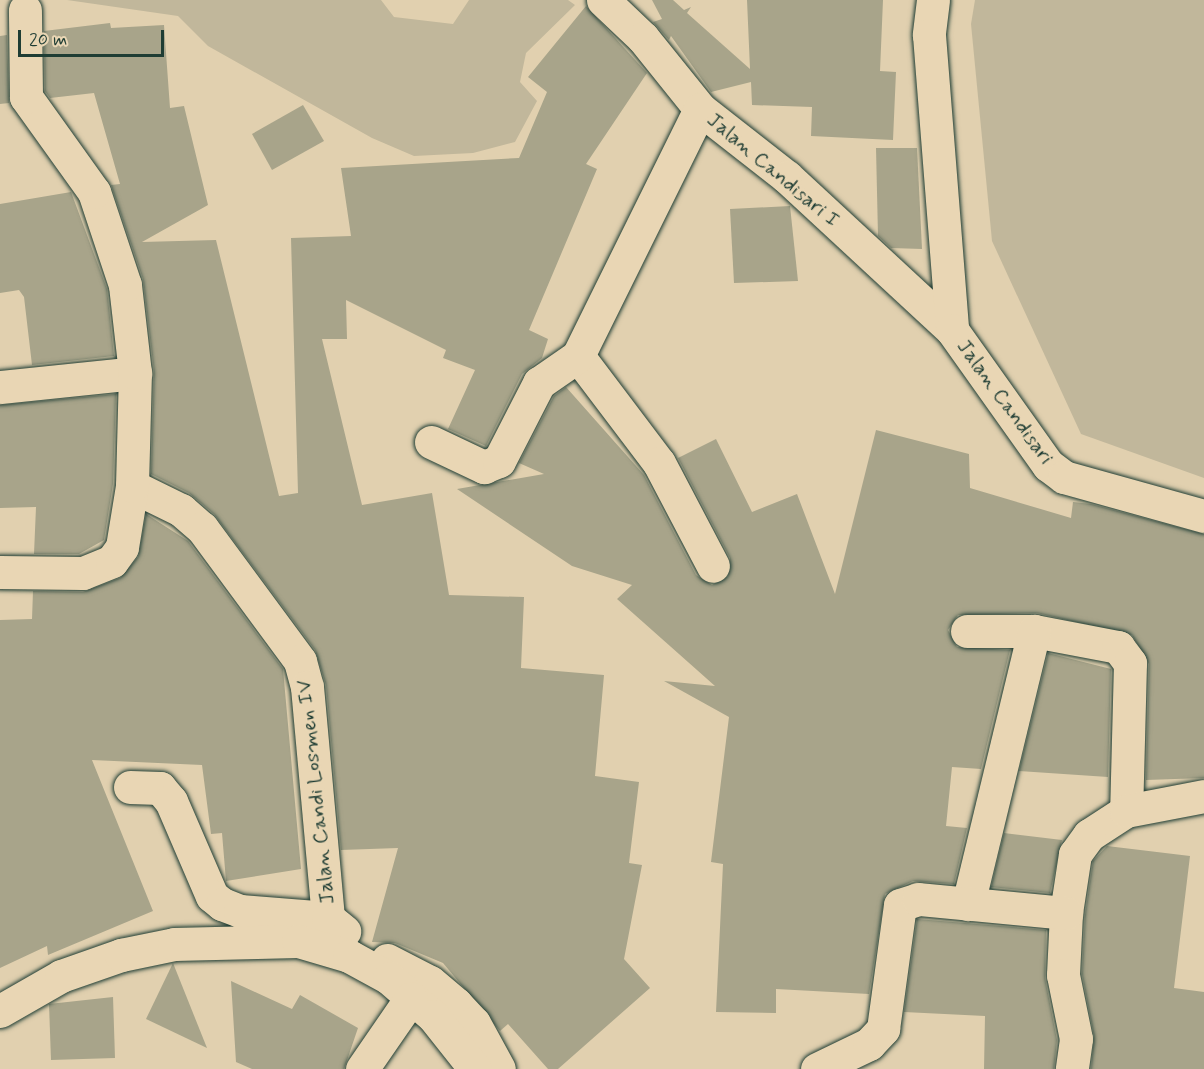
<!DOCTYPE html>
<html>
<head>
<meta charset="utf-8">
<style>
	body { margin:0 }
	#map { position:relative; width:1204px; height:1069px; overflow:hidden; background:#e1d0af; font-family:Mynerve,sans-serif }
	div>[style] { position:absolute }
	.green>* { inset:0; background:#c1b79b }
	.building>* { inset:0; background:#a8a48a }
	.roads { filter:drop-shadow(0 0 2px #1f3d34) drop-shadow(0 0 2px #1f3d34) }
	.minor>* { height:33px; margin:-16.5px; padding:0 16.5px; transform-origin:16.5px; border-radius:16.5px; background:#e9d6b4 }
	span { translate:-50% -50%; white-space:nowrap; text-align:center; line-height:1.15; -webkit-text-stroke:4.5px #e9d6b4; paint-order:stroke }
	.street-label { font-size:21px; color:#1f3d34 }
	.scale { position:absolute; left:18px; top:30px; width:146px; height:27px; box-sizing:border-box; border:3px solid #1f3d34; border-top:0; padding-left:8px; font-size:18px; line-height:21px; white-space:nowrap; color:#1f3d34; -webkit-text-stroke:4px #e9d6b4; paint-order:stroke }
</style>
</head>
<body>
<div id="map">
	<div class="green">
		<i style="clip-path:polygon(67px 0,381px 0,394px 17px,453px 24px,469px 0,568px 0,575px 5px,526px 53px,520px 82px,537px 101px,515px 142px,473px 153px,414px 156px,372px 138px,208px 46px,178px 16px)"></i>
		<i style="clip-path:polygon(975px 0,1204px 0,1204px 478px,1081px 434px,992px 241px,971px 24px)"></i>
	</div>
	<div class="building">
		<i style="clip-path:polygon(652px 0,673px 0,684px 10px,691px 7px,687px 13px,750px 69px,747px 0,883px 0,880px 71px,896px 72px,893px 140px,811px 136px,812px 107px,752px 105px,751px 82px,711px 92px,671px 36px,669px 40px,653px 22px,662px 19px)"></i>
		<i style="clip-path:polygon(586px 6px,647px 73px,586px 164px,597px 169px,529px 330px,548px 339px,542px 358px,522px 374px,486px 446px,448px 429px,475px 370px,443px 358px,446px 350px,346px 300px,347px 339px,322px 339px,362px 505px,432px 493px,449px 595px,524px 597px,521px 668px,604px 675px,595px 776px,639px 782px,629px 863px,642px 865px,624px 959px,650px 988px,558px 1069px,548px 1069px,508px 1024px,500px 1031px,443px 963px,395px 943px,372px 942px,398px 848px,341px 850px,326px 685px,315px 650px,214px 514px,189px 493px,151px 474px,154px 371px,143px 279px,111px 185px,120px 184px,94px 93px,50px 98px,45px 91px,44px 31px,110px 23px,111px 28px,164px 25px,170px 108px,184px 106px,208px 205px,142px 242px,216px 240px,279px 496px,298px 493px,291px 238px,351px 236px,341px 168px,519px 158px,547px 92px,528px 77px)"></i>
		<i style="clip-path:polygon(7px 35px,9px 103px,0 104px,0 36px)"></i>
		<i style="clip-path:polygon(303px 105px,324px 141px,272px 170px,252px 134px)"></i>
		<i style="clip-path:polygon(876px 148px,917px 148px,922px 249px,891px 248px,878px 236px)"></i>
		<i style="clip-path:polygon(71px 192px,107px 289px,114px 356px,32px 365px,24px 297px,19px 290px,0 293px,0 204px)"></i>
		<i style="clip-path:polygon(790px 206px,798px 281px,734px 283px,730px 209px)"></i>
		<i style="clip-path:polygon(566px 387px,644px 475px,696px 575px,712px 585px,728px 576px,730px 558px,678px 458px,716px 439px,752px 512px,797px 494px,835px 594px,876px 430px,969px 454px,970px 488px,1071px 518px,1073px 502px,1091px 504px,1204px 534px,1204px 778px,1146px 780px,1149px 664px,1132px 635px,1037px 613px,958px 615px,948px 630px,957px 647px,1010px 650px,981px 769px,952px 767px,946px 826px,967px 828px,954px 884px,913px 881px,885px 894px,869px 994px,776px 989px,776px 1013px,716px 1012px,723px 864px,711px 862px,729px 717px,664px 681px,715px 686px,617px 599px,632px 585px,572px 566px,457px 489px,544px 474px,519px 463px,554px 396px)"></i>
		<i style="clip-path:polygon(116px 394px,113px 484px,104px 540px,79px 554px,34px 554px,36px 507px,0 508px,0 405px)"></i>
		<i style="clip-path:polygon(146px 514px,188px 541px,283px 669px,301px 869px,226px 881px,222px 833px,211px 834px,202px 765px,92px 760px,153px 911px,48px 955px,47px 946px,0 968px,0 620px,32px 619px,33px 591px,83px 592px,120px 578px,138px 557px)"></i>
		<i style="clip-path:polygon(1048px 653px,1111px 669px,1108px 777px,1019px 771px)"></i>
		<i style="clip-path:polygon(1004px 833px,1062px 840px,1050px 893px,991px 887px)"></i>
		<i style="clip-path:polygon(1107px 846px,1190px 856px,1174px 988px,1204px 992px,1204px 1069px,1091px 1069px,1094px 1036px,1082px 974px,1085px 915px,1093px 861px)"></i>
		<i style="clip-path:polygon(917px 919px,1046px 930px,1045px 978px,1057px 1040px,1054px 1069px,984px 1069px,985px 1016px,904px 1012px)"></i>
		<i style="clip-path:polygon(173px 963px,207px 1048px,146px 1019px)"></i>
		<i style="clip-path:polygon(231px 981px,292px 1009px,300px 995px,358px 1028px,344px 1069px,252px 1069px,236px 1062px)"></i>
		<i style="clip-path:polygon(113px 997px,115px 1058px,51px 1060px,49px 1004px)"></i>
	</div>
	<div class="roads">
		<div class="minor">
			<i style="left:603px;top:0;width:55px;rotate:43.5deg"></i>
			<i style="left:643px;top:38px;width:91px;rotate:51.2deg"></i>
			<i style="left:700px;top:109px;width:110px;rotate:38deg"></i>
			<i style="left:787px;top:177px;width:225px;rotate:42.8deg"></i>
			<i style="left:933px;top:0;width:35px;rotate:97deg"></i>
			<i style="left:929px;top:35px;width:296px;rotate:85.5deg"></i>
			<i style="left:952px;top:330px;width:166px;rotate:54.6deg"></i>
			<i style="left:1048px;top:465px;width:20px;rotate:37deg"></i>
			<i style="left:1064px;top:477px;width:145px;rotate:15.6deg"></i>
			<i style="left:700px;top:109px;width:275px;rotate:116.3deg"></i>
			<i style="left:578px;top:356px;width:134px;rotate:52.9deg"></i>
			<i style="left:659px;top:463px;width:116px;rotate:62.3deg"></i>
			<i style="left:0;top:387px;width:136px;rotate:-5.9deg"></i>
			<i style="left:431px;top:442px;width:59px;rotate:25.3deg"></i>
			<i style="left:484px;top:467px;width:16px;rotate:-22deg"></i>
			<i style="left:499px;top:461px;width:88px;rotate:-62.9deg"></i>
			<i style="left:539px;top:383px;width:47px;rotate:-34.7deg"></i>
			<i style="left:132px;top:486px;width:55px;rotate:26.1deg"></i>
			<i style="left:181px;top:510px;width:28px;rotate:41deg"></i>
			<i style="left:202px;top:528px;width:165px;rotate:53.6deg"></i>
			<i style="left:300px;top:661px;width:27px;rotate:75deg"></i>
			<i style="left:307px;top:687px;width:232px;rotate:84.8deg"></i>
			<i style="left:0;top:572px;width:83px;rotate:0.7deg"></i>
			<i style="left:83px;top:573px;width:31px;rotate:-22deg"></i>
			<i style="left:112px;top:561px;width:17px;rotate:-54deg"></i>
			<i style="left:122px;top:547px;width:62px;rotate:-80.7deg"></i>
			<i style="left:132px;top:486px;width:113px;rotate:-88.5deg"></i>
			<i style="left:135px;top:373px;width:89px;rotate:-96.5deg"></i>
			<i style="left:125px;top:285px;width:98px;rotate:-108.4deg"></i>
			<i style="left:94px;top:192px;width:117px;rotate:-125.6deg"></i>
			<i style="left:26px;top:97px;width:87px;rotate:-90.7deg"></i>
			<i style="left:967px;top:631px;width:67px"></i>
			<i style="left:1034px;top:631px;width:86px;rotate:10.8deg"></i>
			<i style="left:1118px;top:647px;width:20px;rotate:53deg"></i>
			<i style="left:1130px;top:663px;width:148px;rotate:91.5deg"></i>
			<i style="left:1126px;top:811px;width:44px;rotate:147deg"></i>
			<i style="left:1089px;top:835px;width:24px;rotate:126deg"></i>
			<i style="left:1075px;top:854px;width:60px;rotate:98.7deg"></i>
			<i style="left:1066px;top:913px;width:62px;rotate:92.8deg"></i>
			<i style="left:1063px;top:975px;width:65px;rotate:78.5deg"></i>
			<i style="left:1076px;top:1039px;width:30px;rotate:98deg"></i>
			<i style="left:130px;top:787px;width:30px;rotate:2deg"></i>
			<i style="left:160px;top:788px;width:17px;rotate:50deg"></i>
			<i style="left:171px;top:801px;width:103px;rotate:66.7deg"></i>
			<i style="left:212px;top:896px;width:13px;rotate:39deg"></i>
			<i style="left:222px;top:904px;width:19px;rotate:21deg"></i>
			<i style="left:240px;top:911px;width:88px;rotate:4.5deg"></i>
			<i style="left:328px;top:918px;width:21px;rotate:39deg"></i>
			<i style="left:1126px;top:811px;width:79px;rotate:-10.9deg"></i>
			<i style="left:968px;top:904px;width:281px;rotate:-76.4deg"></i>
			<i style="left:387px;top:960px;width:48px;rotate:27.1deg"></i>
			<i style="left:430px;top:982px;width:34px;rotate:40deg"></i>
			<i style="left:456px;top:1004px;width:26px;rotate:47deg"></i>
			<i style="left:474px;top:1023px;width:52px;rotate:61.5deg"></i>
			<i style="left:0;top:1011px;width:70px;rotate:-29.8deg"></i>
			<i style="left:61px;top:976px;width:64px;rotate:-19.3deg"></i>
			<i style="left:121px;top:955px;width:54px;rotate:-11.7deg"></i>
			<i style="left:174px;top:944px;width:124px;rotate:-1.4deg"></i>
			<i style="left:298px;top:941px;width:53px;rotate:16.4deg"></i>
			<i style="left:349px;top:956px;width:46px;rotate:28.8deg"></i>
			<i style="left:389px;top:978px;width:58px;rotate:40.8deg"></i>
			<i style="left:433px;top:1016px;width:68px;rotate:51.6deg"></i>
			<i style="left:362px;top:1069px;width:86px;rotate:-55.4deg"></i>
			<i style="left:817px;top:1069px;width:58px;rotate:-25.7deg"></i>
			<i style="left:869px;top:1044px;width:21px;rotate:-47deg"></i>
			<i style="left:883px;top:1029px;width:125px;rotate:-82.2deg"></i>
			<i style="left:900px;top:905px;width:19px;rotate:-18deg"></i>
			<i style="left:918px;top:899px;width:149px;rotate:5.4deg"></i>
		</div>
	</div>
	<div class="street-label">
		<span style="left:773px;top:170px;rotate:40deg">Jalan Candisari I</span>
		<span style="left:1005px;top:402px;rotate:54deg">Jalan Candisari</span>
		<span style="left:316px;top:792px;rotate:-96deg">Jalan Candi Losmen IV</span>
	</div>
	<div class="scale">20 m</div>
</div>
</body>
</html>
